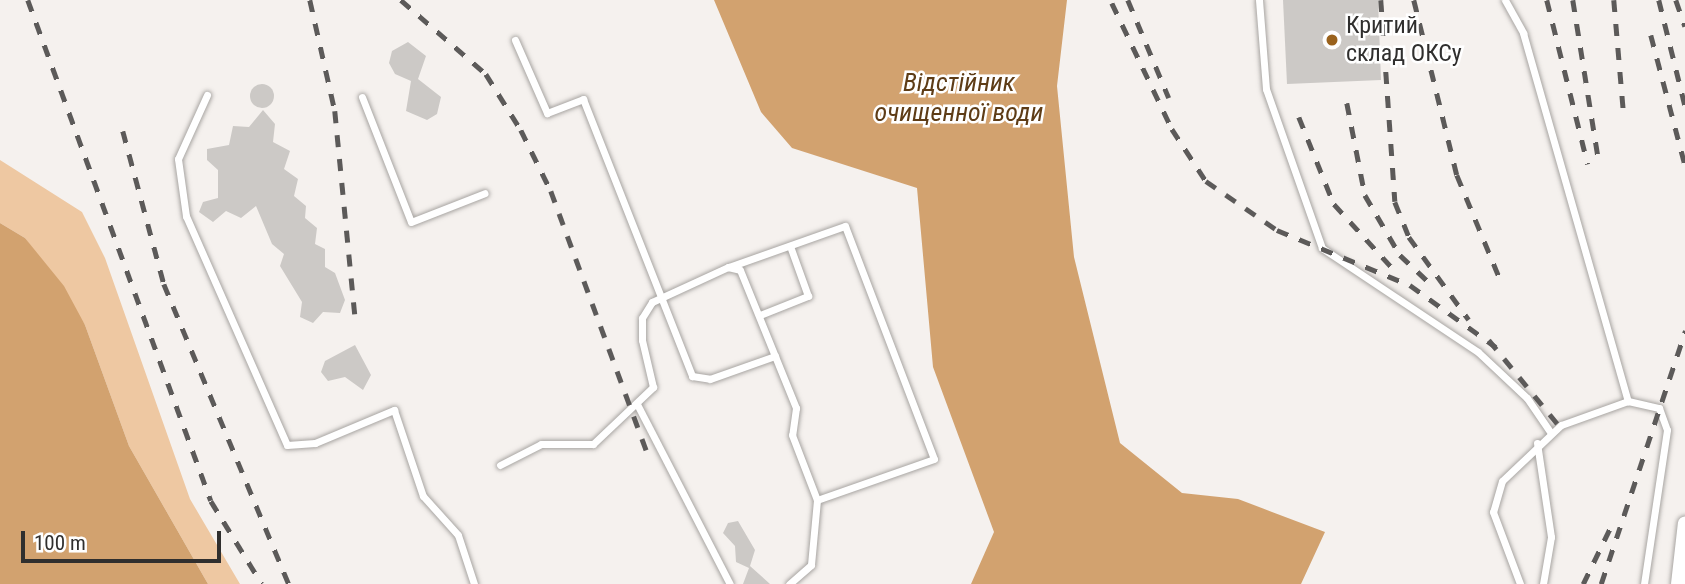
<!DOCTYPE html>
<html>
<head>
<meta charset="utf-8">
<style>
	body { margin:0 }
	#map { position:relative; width:1685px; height:584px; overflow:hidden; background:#f5f1ee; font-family:"Roboto Condensed",sans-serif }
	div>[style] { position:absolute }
	.green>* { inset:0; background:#eec8a2 }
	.water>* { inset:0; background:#d2a26f }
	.building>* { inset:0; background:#ccc9c6 }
	.round { border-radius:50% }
	.roads { filter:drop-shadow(0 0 2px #a8a5a2) drop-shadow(0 0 2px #a8a5a2) }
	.lane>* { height:7px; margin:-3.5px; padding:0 3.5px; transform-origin:3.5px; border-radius:3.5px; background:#fff }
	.street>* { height:14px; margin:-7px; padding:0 7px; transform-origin:7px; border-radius:7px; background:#fff }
	.rail>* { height:4.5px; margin-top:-2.25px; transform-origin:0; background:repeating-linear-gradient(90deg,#5c5a59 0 12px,transparent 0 24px) }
	.dots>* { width:19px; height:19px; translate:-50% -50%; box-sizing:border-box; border:4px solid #fff; border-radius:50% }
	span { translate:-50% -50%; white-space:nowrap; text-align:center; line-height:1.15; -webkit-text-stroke:5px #fff; paint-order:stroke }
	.poi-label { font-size:24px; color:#302f2e }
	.left { translate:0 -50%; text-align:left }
	.water-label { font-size:26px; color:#5e3c16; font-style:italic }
	.scale { position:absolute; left:21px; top:531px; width:200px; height:32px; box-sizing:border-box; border:4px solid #302f2e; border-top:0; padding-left:9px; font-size:21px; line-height:24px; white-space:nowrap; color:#302f2e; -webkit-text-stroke:5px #fff; paint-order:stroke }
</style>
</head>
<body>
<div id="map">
	<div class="green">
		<i style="clip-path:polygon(0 160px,82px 212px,105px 258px,190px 499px,240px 584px,208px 584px,129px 446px,85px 325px,25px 238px,0 223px)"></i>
	</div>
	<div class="water">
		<i style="clip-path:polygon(714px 0,1067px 0,1057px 86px,1074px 257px,1120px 443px,1182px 493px,1238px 499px,1325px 532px,1301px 584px,971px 584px,994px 532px,933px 367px,917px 188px,792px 148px,761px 112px)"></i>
		<i style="clip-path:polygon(0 223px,25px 238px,64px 286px,85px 325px,129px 446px,208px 584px,0 584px)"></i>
	</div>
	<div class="building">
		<i style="clip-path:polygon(1283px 0,1378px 0,1381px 80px,1287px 84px)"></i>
		<i style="clip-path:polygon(408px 42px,426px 56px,418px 79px,441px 97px,437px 114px,427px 120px,406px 111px,411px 81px,395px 74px,389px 63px,392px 51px)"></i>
		<i class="round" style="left:250px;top:84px;width:24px;height:24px"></i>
		<i style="clip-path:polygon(263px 110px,275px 124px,273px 142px,290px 151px,284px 169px,298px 179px,294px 196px,306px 206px,305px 218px,317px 228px,315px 244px,325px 249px,325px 267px,335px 273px,345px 300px,340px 313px,323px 312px,313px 323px,300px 317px,302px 302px,280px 266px,284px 254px,272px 244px,256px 206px,241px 218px,226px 211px,213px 222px,199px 212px,203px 202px,218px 198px,218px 170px,207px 160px,207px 149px,229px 145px,233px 126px,249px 127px)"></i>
		<i style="clip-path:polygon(355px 345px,371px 375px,363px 390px,345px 377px,328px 381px,321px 372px,325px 361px)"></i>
		<i style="clip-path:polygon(738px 521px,755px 550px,750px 566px,770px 584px,743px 584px,749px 568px,736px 562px,735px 546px,723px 533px,728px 523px)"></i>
	</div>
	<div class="roads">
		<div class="lane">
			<i style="left:1259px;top:0;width:89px;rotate:85.5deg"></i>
			<i style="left:1266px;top:89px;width:169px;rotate:70.6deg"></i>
			<i style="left:1322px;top:248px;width:187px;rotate:33.7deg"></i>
			<i style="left:1478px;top:352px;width:67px;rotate:43.2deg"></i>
			<i style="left:1527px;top:398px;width:42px;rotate:55.6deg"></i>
			<i style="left:1505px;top:0;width:38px;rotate:61deg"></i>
			<i style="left:1523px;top:33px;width:383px;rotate:74.1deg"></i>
			<i style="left:1628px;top:401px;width:71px;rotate:160.3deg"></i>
			<i style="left:1561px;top:425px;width:81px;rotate:136.5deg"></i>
			<i style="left:1502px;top:481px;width:32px;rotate:106deg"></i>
			<i style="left:1493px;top:512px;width:77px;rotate:69.4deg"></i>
			<i style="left:515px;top:40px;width:80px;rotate:66.3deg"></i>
			<i style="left:547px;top:113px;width:39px;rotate:-21deg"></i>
			<i style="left:583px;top:99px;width:298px;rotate:68.5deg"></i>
			<i style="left:692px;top:376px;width:18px;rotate:9deg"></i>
			<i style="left:710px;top:379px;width:69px;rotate:-19.5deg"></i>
			<i style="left:207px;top:95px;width:70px;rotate:114.4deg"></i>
			<i style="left:178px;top:159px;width:58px;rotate:82deg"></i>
			<i style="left:186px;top:216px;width:250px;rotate:66.2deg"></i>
			<i style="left:287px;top:445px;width:28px;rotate:-4deg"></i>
			<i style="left:315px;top:443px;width:86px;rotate:-22.7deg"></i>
			<i style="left:394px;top:410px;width:91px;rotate:71.4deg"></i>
			<i style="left:423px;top:496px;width:52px;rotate:48.1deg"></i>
			<i style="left:458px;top:535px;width:52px;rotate:71.9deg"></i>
			<i style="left:362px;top:97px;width:134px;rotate:68.6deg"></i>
			<i style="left:411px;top:222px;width:79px;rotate:-21.4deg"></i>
			<i style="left:729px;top:267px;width:123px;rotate:-19.5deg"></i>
			<i style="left:845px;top:226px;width:249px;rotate:69.1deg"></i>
			<i style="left:934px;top:459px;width:124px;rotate:160.7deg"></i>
			<i style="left:760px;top:315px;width:52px;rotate:-21.6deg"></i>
			<i style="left:808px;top:296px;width:53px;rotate:-109.8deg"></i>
			<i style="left:1628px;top:401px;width:32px;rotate:13deg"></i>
			<i style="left:1659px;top:408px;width:23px;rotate:70deg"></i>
			<i style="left:1667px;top:430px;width:156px;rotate:98.5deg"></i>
			<i style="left:638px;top:406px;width:200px;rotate:62.7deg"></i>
			<i style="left:1537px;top:443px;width:95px;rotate:81.5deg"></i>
			<i style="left:1551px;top:537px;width:48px;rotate:99.7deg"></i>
			<i style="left:500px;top:465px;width:46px;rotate:-27.1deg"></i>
			<i style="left:541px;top:444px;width:52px"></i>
			<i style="left:593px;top:444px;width:83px;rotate:-43.5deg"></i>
			<i style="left:653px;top:387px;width:48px;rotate:-103.2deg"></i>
			<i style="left:642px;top:340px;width:22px;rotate:-90deg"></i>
			<i style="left:642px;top:318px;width:19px;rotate:-58deg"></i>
			<i style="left:652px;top:302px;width:84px;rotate:-24.7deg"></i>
			<i style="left:728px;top:267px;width:12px;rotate:14deg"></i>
			<i style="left:740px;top:270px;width:149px;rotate:67.9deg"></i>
			<i style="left:796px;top:408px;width:27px;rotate:98deg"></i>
			<i style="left:792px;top:435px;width:70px;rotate:69deg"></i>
			<i style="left:817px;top:500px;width:65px;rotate:95.3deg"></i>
			<i style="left:811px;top:565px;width:29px;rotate:139deg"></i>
		</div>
		<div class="street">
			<i style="left:1678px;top:584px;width:61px;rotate:-83.5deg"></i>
		</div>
	</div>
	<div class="rail">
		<i style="left:28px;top:0;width:533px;rotate:69.93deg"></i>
		<i style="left:211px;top:501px;width:97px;rotate:58.4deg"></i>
		<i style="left:310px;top:0;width:114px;rotate:77.3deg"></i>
		<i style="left:335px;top:111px;width:205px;rotate:84.4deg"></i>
		<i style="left:401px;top:0;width:113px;rotate:41deg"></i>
		<i style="left:486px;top:74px;width:66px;rotate:58deg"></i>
		<i style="left:521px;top:130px;width:68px;rotate:63.8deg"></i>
		<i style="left:551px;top:191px;width:287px;rotate:69.8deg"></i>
		<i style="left:1128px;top:0;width:106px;rotate:67.3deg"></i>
		<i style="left:1381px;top:0;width:202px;rotate:86deg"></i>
		<i style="left:1395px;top:202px;width:38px;rotate:68deg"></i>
		<i style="left:1409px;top:237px;width:102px;rotate:54.1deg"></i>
		<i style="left:1414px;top:0;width:180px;rotate:76.2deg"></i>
		<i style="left:1457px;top:175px;width:115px;rotate:67.5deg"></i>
		<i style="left:1547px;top:0;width:169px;rotate:76deg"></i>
		<i style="left:1573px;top:0;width:164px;rotate:80.9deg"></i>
		<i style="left:1614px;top:0;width:116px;rotate:85.1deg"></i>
		<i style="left:1659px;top:0;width:108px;rotate:76.1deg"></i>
		<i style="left:1676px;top:0;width:28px;rotate:71deg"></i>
		<i style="left:1112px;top:3px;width:140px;rotate:64.5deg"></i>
		<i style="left:1172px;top:129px;width:62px;rotate:56.8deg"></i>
		<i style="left:1206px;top:181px;width:86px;rotate:34.6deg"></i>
		<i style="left:1277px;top:230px;width:144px;rotate:22.5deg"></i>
		<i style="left:1410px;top:285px;width:106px;rotate:35.8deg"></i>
		<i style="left:1651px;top:35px;width:134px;rotate:75.3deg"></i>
		<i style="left:1347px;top:103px;width:94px;rotate:78.9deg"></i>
		<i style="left:1365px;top:195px;width:69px;rotate:59.7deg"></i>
		<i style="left:1400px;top:255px;width:47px;rotate:43.3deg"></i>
		<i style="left:1299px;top:117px;width:94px;rotate:68.1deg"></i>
		<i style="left:1334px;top:204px;width:93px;rotate:47.6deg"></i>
		<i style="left:123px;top:131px;width:158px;rotate:75deg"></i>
		<i style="left:164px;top:284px;width:325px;rotate:67.4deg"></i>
		<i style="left:1489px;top:340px;width:120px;rotate:50.7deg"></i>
		<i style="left:1583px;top:584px;width:67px;rotate:-64.2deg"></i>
		<i style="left:1601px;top:584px;width:267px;rotate:-71.6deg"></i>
	</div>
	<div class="dots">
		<i style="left:1332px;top:40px;background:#9a621d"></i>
	</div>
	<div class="poi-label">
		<span class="left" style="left:1346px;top:40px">Критий<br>склад ОКСу</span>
	</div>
	<div class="water-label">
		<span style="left:959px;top:98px">Відстійник<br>очищенної води</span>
	</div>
	<div class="scale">100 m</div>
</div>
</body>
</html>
